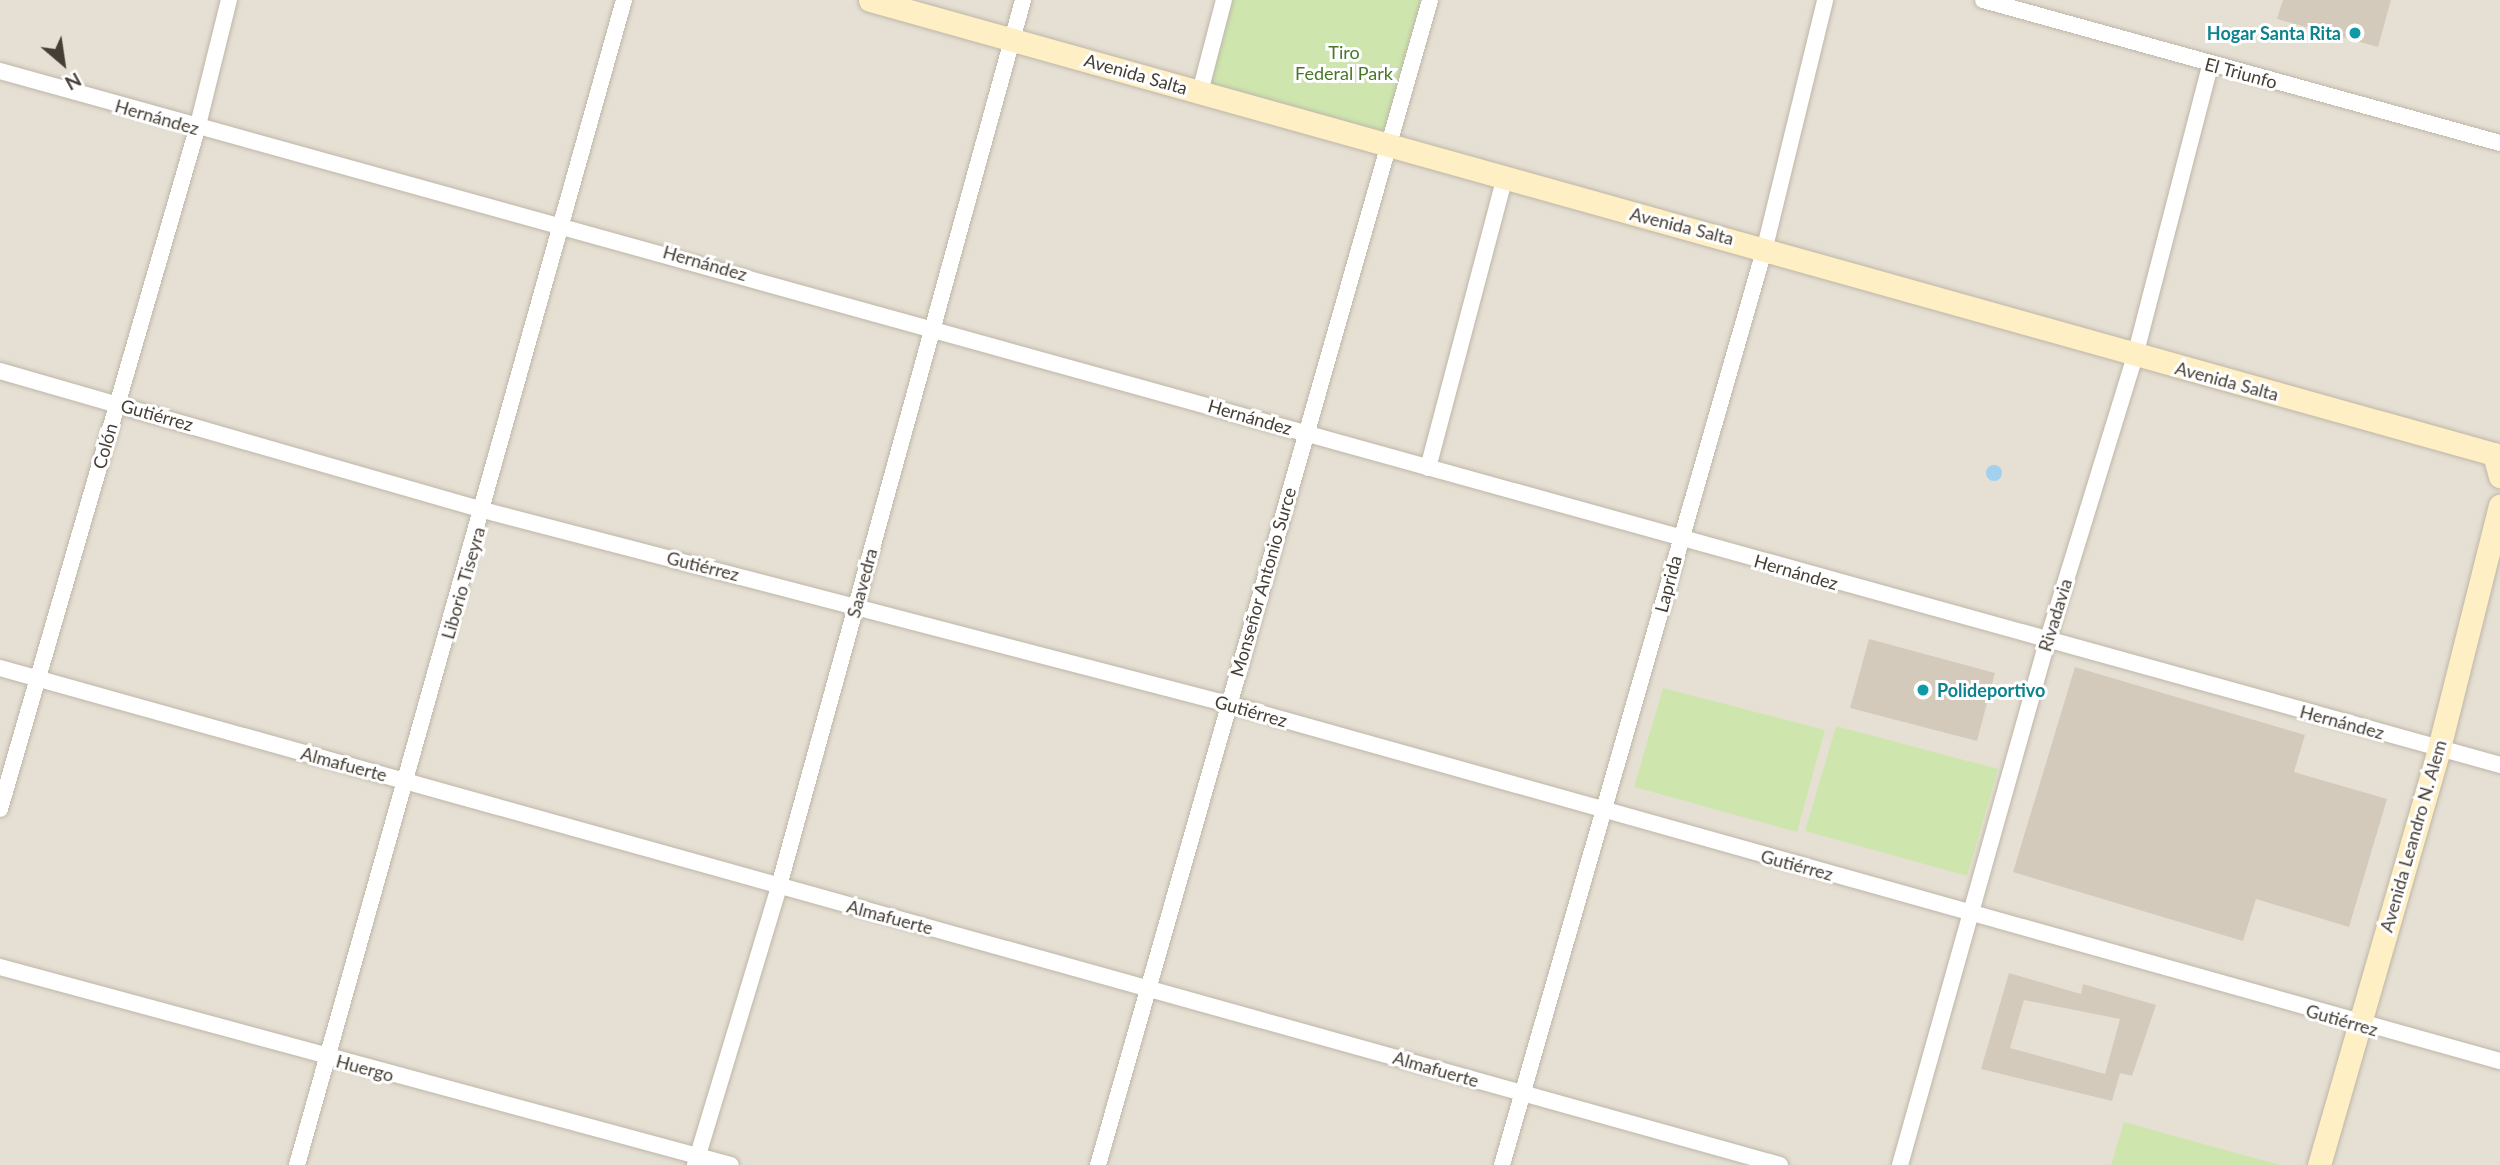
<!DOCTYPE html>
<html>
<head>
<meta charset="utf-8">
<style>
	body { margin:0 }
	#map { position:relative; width:2500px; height:1165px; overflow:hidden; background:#f2eee5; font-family:Lato,sans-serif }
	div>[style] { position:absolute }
	.residential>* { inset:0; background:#e6e0d4 }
	.green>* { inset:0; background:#cee6ae }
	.water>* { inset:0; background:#a2d0ef }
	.round { border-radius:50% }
	.building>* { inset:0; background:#d4cabb }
	.roads { filter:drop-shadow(0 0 2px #beb6a8) drop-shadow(0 0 2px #beb6a8) }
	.minor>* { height:16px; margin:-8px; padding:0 8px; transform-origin:8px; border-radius:8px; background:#fff }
	.secondary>* { height:23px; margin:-11.5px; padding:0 11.5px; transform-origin:11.5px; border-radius:11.5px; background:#feefc4 }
	.dots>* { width:19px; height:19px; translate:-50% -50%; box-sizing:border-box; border:4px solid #fff; border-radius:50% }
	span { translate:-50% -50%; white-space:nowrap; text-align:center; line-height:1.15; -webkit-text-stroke:6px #fff; paint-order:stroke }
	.culture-label { font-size:18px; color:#0d838f; font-weight:700 }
	.right { translate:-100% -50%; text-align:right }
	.left { translate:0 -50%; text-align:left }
	.park-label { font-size:18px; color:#477629 }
	.street-label { font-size:18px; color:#453e35 }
	.north { position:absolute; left:28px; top:28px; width:70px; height:70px; -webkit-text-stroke:5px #fff; paint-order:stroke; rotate:151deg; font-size:19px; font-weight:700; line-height:28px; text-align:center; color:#453e35 }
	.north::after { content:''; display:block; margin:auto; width:24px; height:32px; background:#453e35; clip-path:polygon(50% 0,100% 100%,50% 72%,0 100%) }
</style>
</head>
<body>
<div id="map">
	<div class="residential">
		<i style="clip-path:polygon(0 0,2500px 0,2500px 1165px,0 1165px)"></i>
	</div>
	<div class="green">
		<i style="clip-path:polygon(1224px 0,1430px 0,1390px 144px,1200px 92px)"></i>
		<i style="clip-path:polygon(1663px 688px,1825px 730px,1797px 832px,1634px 787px)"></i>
		<i style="clip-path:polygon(1836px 726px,1998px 769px,1967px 876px,1805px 831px)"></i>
		<i style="clip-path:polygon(2124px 1122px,2280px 1165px,2111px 1165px)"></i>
	</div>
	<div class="water">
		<i class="round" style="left:1986px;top:465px;width:16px;height:16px"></i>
	</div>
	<div class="building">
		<i style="clip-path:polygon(2283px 0,2391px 0,2378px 47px,2277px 19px)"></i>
		<i style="clip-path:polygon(1869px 639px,1995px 673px,1977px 741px,1850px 708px)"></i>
		<i style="clip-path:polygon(2075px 667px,2305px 735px,2294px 772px,2387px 799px,2349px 927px,2256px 899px,2243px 941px,2013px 872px)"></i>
		<i style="clip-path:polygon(evenodd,2009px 973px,2081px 994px,2083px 984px,2156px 1005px,2132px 1076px,2120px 1073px,2112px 1101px,1981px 1069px,2009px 973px,2024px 1000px,2120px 1019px,2105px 1074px,2010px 1048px,2024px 1000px)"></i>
	</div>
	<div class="roads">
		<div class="minor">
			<i style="left:1983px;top:0;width:536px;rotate:15.46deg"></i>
			<i style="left:0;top:71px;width:2595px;rotate:15.51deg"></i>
			<i style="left:1200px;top:92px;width:95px;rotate:-75.4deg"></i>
			<i style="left:0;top:371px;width:503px;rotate:16.06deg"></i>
			<i style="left:483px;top:510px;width:770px;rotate:14.6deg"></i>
			<i style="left:1228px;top:704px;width:1321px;rotate:15.68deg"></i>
			<i style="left:1428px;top:468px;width:297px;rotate:-75.2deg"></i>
			<i style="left:0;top:668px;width:1848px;rotate:15.6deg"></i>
			<i style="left:0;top:809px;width:708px;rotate:-73.84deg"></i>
			<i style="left:197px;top:129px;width:133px;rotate:-76.1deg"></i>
			<i style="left:0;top:967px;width:757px;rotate:15.16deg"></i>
			<i style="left:297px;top:1165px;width:1210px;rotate:-74.32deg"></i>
			<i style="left:695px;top:1165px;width:291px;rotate:-73.2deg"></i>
			<i style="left:779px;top:886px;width:919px;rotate:-74.6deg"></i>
			<i style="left:1098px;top:1165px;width:1211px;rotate:-74.09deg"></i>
			<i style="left:1502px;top:1165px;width:955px;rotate:-74.01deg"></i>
			<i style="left:1765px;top:247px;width:254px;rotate:-76.3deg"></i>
			<i style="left:1900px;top:1165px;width:543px;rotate:-74.3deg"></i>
			<i style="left:2047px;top:642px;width:299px;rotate:-72.9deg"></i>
			<i style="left:2135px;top:356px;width:301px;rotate:-75.5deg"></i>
		</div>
		<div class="secondary">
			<i style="left:870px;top:0;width:1686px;rotate:15.62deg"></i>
			<i style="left:2494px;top:454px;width:23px;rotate:75deg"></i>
			<i style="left:2319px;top:1165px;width:434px;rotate:-73.9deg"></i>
			<i style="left:2439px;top:748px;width:250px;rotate:-75.9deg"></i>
		</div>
	</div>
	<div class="dots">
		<i style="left:2355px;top:33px;background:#0f9aa8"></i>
		<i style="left:1923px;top:690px;background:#0f9aa8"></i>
	</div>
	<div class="culture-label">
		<span class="right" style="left:2341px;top:33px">Hogar Santa Rita</span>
		<span class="left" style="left:1937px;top:690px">Polideportivo</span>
	</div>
	<div class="park-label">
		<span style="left:1344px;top:63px">Tiro<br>Federal Park</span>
	</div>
	<div class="street-label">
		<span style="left:2241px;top:73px;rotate:15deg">El Triunfo</span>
		<span style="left:1136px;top:74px;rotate:16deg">Avenida Salta</span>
		<span style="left:157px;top:117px;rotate:16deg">Hernández</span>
		<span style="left:1682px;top:226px;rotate:14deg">Avenida Salta</span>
		<span style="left:705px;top:263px;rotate:16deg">Hernández</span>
		<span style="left:2227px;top:381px;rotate:15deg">Avenida Salta</span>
		<span style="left:157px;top:415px;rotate:16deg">Gutiérrez</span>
		<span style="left:1250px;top:417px;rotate:16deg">Hernández</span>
		<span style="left:105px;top:446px;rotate:-74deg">Colón</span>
		<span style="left:703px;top:566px;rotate:14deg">Gutiérrez</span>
		<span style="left:1796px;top:572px;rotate:16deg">Hernández</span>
		<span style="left:1263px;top:582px;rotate:-74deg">Monseñor Antonio Surce</span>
		<span style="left:463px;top:583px;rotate:-74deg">Liborio Tiseyra</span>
		<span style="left:862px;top:583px;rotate:-75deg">Saavedra</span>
		<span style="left:1668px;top:584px;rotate:-75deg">Laprida</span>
		<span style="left:2055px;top:615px;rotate:-73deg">Rivadavia</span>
		<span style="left:1251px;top:711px;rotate:16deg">Gutiérrez</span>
		<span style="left:2342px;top:722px;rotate:15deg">Hernández</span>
		<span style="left:344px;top:764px;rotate:15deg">Almafuerte</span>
		<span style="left:2413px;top:836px;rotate:-74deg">Avenida Leandro N. Alem</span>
		<span style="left:1797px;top:865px;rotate:15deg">Gutiérrez</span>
		<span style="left:890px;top:917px;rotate:15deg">Almafuerte</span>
		<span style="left:2342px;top:1020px;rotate:16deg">Gutiérrez</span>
		<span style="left:365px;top:1068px;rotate:15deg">Huergo</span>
		<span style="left:1436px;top:1069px;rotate:16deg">Almafuerte</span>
	</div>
	<div class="north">N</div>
</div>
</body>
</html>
